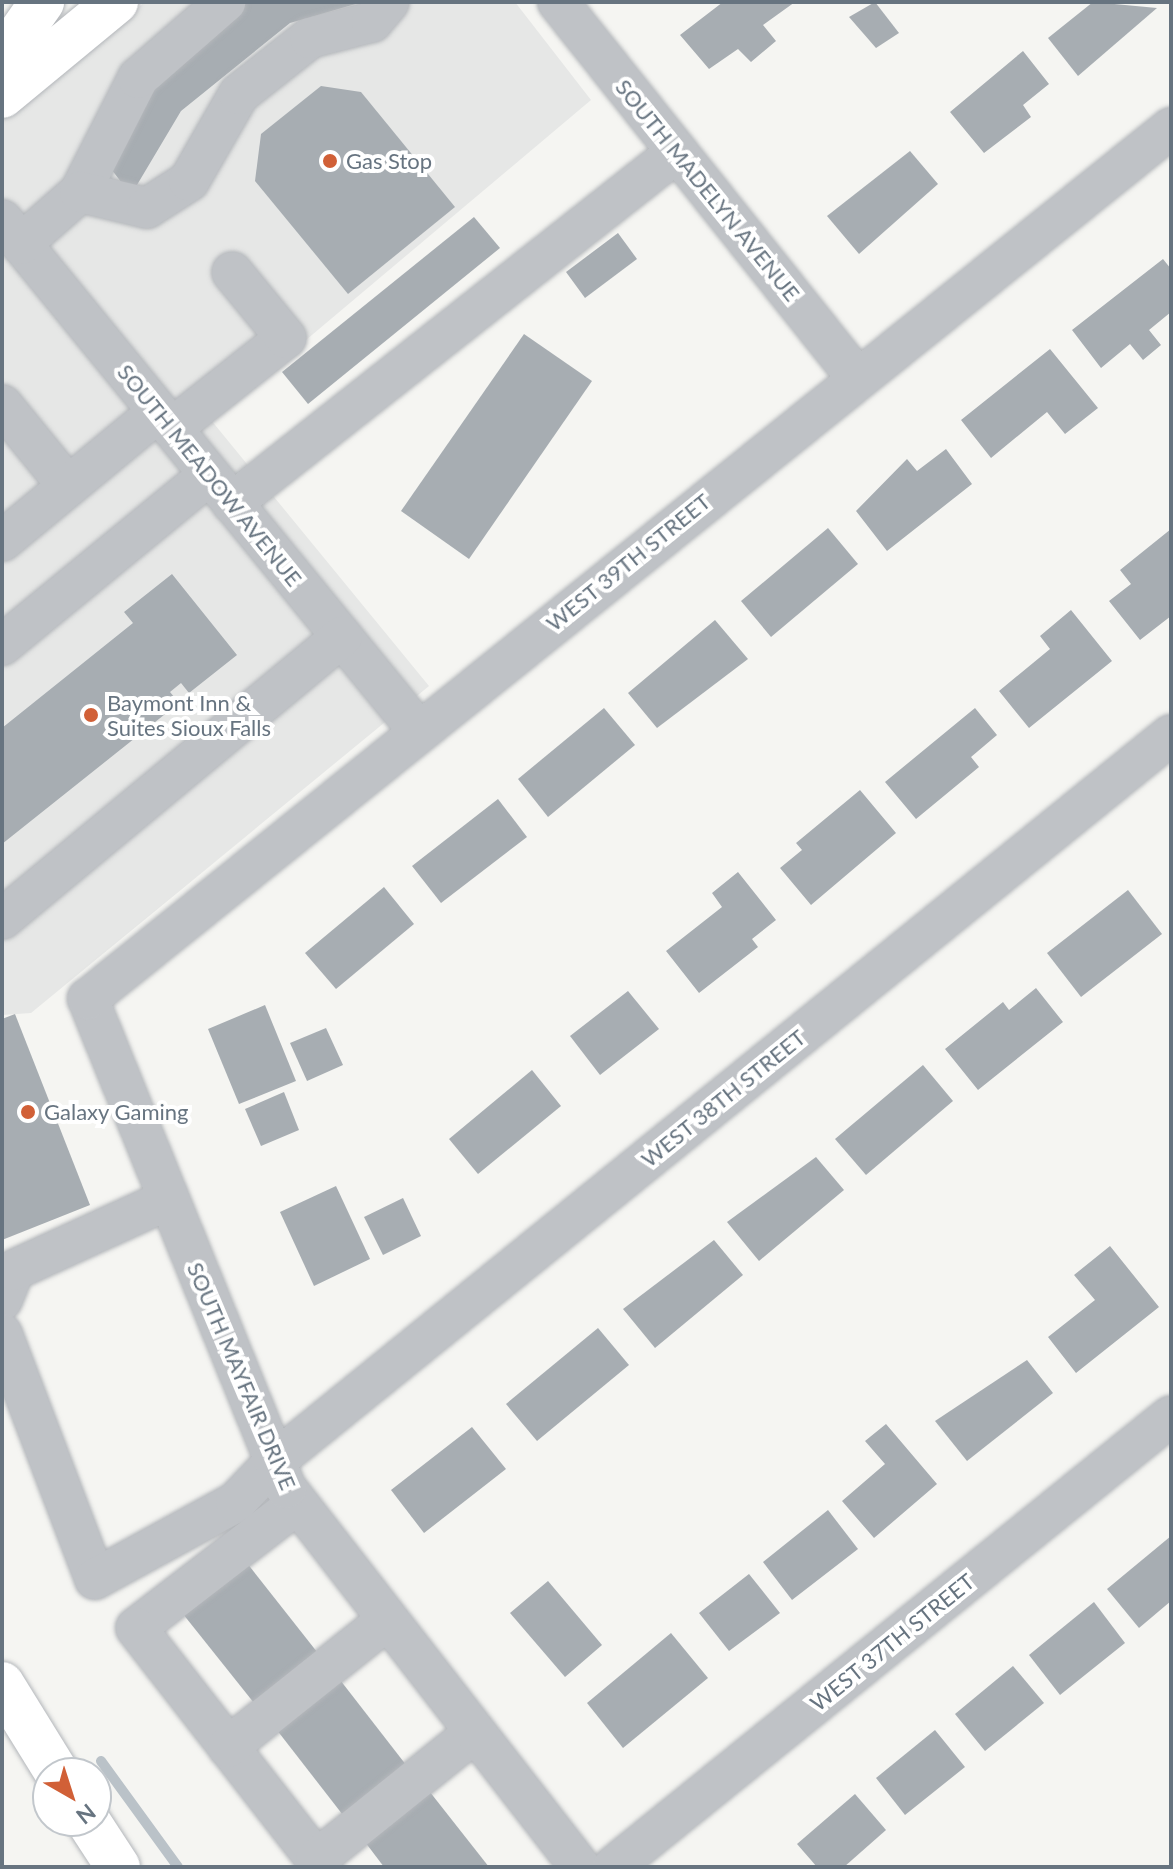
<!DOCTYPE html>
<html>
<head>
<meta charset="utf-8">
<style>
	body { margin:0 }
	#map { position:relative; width:1173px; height:1869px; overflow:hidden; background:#f5f5f2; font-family:Lato,sans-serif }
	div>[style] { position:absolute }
	.built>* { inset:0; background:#e6e7e6 }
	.stream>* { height:10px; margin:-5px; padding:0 5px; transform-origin:5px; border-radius:5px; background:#bac2c8 }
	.building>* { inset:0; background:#a7adb2 }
	.roads { filter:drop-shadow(0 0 2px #b3b6ba) drop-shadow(0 0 2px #b3b6ba) }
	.minor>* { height:40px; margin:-20px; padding:0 20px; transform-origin:20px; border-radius:20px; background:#bfc2c6 }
	.major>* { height:44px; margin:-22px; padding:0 22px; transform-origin:22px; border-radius:22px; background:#fff }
	.highway>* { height:44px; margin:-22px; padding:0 22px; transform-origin:22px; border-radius:22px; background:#fff }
	.dots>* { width:22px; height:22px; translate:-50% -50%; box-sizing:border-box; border:4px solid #fff; border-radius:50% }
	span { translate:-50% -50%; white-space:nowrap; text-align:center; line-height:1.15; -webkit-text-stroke:8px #fff; paint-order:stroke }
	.poi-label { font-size:22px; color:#677480 }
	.left { translate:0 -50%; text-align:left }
	.street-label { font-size:22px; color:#677480 }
	.frame { position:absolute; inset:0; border:4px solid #677480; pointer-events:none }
	.north { position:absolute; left:32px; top:1757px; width:80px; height:80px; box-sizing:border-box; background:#fff; border:2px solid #c2c7cc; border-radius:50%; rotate:141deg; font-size:22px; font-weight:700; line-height:32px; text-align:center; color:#677480 }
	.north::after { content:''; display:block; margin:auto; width:28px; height:36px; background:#d16037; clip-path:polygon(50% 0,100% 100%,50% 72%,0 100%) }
</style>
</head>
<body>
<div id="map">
	<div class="built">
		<i style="clip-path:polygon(145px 2px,515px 2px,591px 100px,211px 420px,429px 686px,31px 1013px,2px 1015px,2px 117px)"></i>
	</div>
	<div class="stream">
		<i style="left:101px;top:1761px;width:131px;rotate:54deg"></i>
	</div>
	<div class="building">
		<i style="clip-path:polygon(239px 2px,359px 3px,290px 23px,181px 111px,131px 195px,102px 157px,143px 77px)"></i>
		<i style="clip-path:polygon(723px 2px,795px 2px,763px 25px,776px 41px,751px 62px,738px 49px,709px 69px,680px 35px)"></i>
		<i style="clip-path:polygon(875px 2px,899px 33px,876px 48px,849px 17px)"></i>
		<i style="clip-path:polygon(1093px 2px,1157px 8px,1078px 76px,1048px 38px)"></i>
		<i style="clip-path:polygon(1023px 51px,1049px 84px,1023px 105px,1031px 117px,984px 153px,950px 112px)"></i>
		<i style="clip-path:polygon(321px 86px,361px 92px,455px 207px,348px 294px,255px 181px,261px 134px)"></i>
		<i style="clip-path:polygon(910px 151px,938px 184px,859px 254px,827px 216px)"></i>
		<i style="clip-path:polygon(474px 217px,500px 248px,308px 404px,282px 372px)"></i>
		<i style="clip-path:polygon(618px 233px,637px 259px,585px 298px,566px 272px)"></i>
		<i style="clip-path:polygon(1163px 259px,1171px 269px,1171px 312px,1149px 330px,1161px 345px,1143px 360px,1130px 344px,1101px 368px,1072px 330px)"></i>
		<i style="clip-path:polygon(524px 334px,592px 381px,469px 559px,401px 511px)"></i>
		<i style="clip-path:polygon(1050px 349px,1098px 408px,1065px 434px,1047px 412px,991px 458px,961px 420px)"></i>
		<i style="clip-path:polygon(946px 449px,972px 484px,887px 551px,856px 511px,907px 459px,917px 471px)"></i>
		<i style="clip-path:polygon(828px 528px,858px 564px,771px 637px,741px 601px)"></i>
		<i style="clip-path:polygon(1171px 529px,1171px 616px,1140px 640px,1109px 601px,1131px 584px,1120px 570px)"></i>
		<i style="clip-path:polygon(172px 574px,237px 655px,189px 693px,181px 683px,170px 692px,179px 703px,2px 844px,2px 728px,133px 623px,124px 612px)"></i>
		<i style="clip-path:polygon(1071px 610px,1112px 661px,1029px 728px,999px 691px,1050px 649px,1040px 636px)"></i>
		<i style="clip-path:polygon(715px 620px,748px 659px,657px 728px,628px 693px)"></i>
		<i style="clip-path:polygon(604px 708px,635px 745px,548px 817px,518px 779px)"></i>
		<i style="clip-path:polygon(975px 708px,997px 735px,971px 757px,979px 767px,916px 819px,885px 782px)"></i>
		<i style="clip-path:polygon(860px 790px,896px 833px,811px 905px,780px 868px,802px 850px,796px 843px)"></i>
		<i style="clip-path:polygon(498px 799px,527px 837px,441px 903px,412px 866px)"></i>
		<i style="clip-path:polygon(738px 872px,776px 920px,752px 939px,758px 947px,699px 993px,666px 951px,722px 907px,712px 893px)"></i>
		<i style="clip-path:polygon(384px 887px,414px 924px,336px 989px,305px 953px)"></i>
		<i style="clip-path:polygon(1128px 890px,1162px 934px,1081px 997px,1047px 953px)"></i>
		<i style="clip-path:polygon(1036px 988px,1063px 1022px,978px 1090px,945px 1049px,1003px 1002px,1009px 1010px)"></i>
		<i style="clip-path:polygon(628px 991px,659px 1029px,600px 1075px,570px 1036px)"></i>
		<i style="clip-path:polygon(265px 1005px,296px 1081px,239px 1104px,208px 1029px)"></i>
		<i style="clip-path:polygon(15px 1014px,90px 1205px,2px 1240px,2px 1019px)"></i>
		<i style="clip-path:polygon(326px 1028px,343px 1065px,307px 1081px,290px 1043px)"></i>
		<i style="clip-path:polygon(923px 1065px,953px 1101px,866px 1175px,835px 1139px)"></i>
		<i style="clip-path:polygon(532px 1070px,561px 1106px,478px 1174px,449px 1139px)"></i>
		<i style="clip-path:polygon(284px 1092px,299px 1130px,261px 1146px,245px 1109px)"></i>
		<i style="clip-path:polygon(816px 1157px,844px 1190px,759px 1261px,727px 1222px)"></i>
		<i style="clip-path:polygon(336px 1186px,370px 1259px,314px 1286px,280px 1212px)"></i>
		<i style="clip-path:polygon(403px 1198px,421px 1236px,383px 1255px,364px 1217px)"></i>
		<i style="clip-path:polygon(714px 1240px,743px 1275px,655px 1348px,623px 1309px)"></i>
		<i style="clip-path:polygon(1110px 1246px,1159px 1307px,1076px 1373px,1048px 1337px,1095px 1300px,1074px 1275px)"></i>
		<i style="clip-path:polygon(598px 1328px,629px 1365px,537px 1441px,506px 1404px)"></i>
		<i style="clip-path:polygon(1027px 1360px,1053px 1393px,967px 1461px,935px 1421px)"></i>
		<i style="clip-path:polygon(886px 1424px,937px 1484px,874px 1538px,842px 1501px,885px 1464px,865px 1441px)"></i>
		<i style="clip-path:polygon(472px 1427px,506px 1469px,424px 1533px,391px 1490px)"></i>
		<i style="clip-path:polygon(828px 1510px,858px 1549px,792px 1600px,763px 1562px)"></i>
		<i style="clip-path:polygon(1171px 1536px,1171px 1601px,1139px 1628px,1107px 1589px)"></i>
		<i style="clip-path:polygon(247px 1563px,321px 1657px,258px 1708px,183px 1614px)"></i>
		<i style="clip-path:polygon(749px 1574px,780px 1613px,729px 1651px,699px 1613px)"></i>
		<i style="clip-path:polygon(548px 1581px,602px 1645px,565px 1677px,510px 1613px)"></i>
		<i style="clip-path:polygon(1094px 1602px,1125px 1643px,1060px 1695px,1029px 1655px)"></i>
		<i style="clip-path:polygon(671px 1633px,708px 1678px,623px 1748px,587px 1703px)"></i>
		<i style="clip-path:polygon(1013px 1666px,1044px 1703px,985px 1751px,955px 1714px)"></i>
		<i style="clip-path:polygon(337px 1676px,410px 1770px,346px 1819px,273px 1725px)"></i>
		<i style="clip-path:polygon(935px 1730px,965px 1767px,905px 1815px,876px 1778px)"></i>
		<i style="clip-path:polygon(426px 1787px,489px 1867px,384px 1867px,362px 1838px)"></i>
		<i style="clip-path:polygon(855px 1794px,886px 1830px,844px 1867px,817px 1867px,797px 1844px)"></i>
	</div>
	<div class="roads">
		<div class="minor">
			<i style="left:558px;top:2px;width:480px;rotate:51.5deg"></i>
			<i style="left:80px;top:192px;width:128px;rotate:-63deg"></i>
			<i style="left:138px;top:78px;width:116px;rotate:-41.1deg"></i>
			<i style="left:2px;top:220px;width:658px;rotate:50.8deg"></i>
			<i style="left:21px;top:244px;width:79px;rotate:-41.4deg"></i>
			<i style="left:80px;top:192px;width:69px;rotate:13.4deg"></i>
			<i style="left:147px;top:208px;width:50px;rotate:-32.7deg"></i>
			<i style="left:189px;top:181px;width:100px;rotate:-60.1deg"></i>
			<i style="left:239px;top:94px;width:90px;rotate:-38.3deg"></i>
			<i style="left:310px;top:38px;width:64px;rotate:-14.5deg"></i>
			<i style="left:372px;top:22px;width:26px;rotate:-50deg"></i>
			<i style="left:2px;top:405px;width:104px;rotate:50.8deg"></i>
			<i style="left:172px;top:428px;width:145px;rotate:-38.3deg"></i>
			<i style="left:286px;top:338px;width:85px;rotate:-129.3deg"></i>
			<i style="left:232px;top:503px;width:567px;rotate:-38.27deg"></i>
			<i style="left:2px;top:541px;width:202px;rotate:-39.6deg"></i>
			<i style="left:2px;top:645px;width:268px;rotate:-39.4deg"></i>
			<i style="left:2px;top:919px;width:442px;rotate:-39.7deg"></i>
			<i style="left:2px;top:1300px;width:32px;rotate:-68deg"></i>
			<i style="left:14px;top:1270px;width:170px;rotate:-24.6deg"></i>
			<i style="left:2px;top:1334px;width:262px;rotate:69.2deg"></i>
			<i style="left:95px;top:1579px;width:161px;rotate:-28.6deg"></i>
			<i style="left:236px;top:1502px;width:57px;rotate:-46.4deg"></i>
			<i style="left:275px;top:1461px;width:1153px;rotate:-39.02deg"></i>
			<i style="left:297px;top:1504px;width:203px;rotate:142.4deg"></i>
			<i style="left:136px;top:1628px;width:303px;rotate:52.1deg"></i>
			<i style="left:228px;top:1747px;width:203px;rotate:-38.6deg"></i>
			<i style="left:316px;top:1860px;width:204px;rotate:-38.8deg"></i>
			<i style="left:580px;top:1867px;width:480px;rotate:-127.8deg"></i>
			<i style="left:286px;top:1488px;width:528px;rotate:-112.04deg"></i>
			<i style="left:88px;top:999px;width:1390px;rotate:-38.81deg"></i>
			<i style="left:613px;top:1867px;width:717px;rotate:-38.95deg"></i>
		</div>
		<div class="major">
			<i style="left:2px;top:59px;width:70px;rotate:-54.9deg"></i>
			<i style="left:2px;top:96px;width:148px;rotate:-39.5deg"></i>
		</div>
		<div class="highway">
			<i style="left:2px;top:1684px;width:105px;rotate:58.3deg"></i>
			<i style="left:88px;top:1821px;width:55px;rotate:56.9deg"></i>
		</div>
	</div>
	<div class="dots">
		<i style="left:330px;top:161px;background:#d16037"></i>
		<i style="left:91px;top:715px;background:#d16037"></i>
		<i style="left:28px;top:1112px;background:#d16037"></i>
	</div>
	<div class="poi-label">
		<span class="left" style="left:346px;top:161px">Gas Stop</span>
		<span class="left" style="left:107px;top:715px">Baymont Inn &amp;<br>Suites Sioux Falls</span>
		<span class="left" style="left:44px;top:1112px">Galaxy Gaming</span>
	</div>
	<div class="street-label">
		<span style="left:708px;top:190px;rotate:51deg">SOUTH MADELYN AVENUE</span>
		<span style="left:210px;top:475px;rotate:51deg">SOUTH MEADOW AVENUE</span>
		<span style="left:628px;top:562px;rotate:-39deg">WEST 39TH STREET</span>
		<span style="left:723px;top:1098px;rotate:-39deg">WEST 38TH STREET</span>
		<span style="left:242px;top:1376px;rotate:67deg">SOUTH MAYFAIR DRIVE</span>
		<span style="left:892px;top:1642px;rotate:-39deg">WEST 37TH STREET</span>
	</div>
	<div class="frame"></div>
	<div class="north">N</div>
</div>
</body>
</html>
